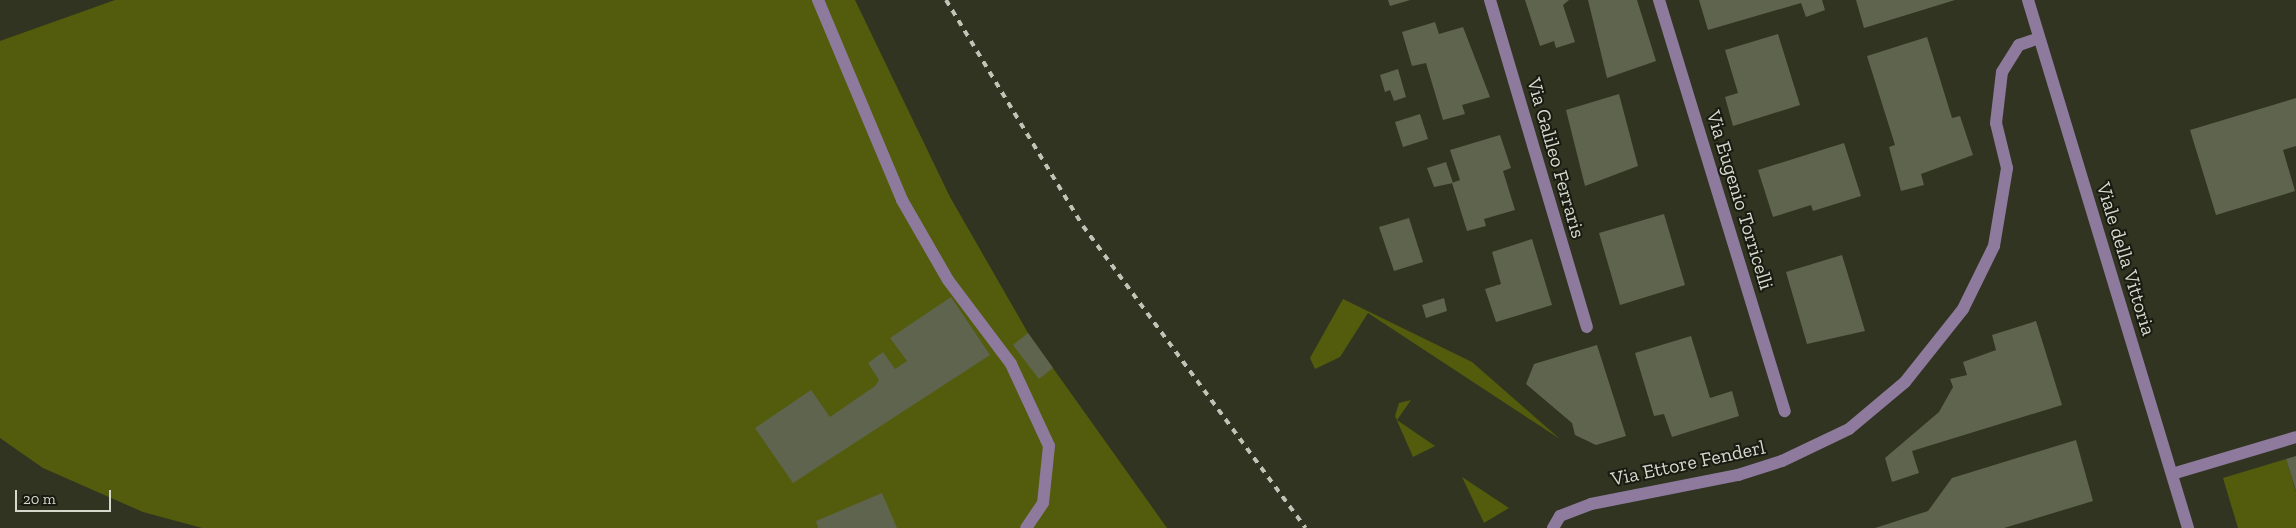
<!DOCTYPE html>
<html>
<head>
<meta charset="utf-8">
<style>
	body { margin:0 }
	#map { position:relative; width:2296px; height:528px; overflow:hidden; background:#313421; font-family:"Zilla Slab",serif }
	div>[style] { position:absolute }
	.green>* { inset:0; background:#535c0c }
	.building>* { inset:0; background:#5f644e }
	.minor>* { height:12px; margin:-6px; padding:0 6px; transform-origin:6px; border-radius:6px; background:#8d7a9d }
	.rail>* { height:4px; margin-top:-2px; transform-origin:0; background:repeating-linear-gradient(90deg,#c1c4b6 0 6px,transparent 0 12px) }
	span { translate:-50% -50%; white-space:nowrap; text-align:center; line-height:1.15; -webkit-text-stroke:4px #191b12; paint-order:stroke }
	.street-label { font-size:20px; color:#d5d8cb }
	.scale { position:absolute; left:15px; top:490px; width:96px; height:22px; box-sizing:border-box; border:2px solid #d5d8cb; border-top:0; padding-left:6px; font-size:15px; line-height:18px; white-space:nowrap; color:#d5d8cb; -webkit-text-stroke:4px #191b12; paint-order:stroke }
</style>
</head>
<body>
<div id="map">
	<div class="green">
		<i style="clip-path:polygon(115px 0,855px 0,950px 197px,1028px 333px,1167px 528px,202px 528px,143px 512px,43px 468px,0 438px,0 41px)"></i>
		<i style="clip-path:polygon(1343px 299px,1472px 362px,1560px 439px,1368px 313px,1340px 357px,1315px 369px,1310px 358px)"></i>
		<i style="clip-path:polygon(1411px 400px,1397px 420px,1435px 446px,1413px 457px,1395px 416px,1399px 403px)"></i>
		<i style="clip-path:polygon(2286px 459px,2296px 492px,2296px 528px,2238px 528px,2223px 478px)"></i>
		<i style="clip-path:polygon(1462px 477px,1509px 508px,1484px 523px)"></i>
	</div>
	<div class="building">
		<i style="clip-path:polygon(1388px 0,1410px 0,1390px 6px)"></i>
		<i style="clip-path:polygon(1525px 0,1569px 0,1563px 5px,1575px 42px,1556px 48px,1554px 41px,1540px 46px)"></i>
		<i style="clip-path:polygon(1588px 0,1637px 0,1656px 61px,1607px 78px)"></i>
		<i style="clip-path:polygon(1699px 0,1822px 0,1825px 10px,1806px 17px,1801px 3px,1708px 30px)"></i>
		<i style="clip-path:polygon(1856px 0,1955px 0,1864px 28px)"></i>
		<i style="clip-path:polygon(1435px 22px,1439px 34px,1463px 27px,1490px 97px,1462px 105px,1465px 114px,1443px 120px,1426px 63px,1412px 66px,1402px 32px)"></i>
		<i style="clip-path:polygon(1778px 34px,1800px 105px,1733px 126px,1725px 97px,1738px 93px,1725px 50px)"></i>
		<i style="clip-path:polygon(1927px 37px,1952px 118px,1960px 116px,1973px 155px,1921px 174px,1924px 185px,1901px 191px,1889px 147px,1895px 145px,1867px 56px)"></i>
		<i style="clip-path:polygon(1398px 69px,1406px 97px,1394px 101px,1390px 90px,1385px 92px,1380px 75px)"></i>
		<i style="clip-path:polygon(1619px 94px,1638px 166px,1585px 186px,1566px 110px)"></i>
		<i style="clip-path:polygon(2296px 98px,2296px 146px,2283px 150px,2295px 191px,2216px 215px,2190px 130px)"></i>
		<i style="clip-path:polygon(1420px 114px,1428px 139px,1403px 147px,1395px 122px)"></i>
		<i style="clip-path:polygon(1500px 135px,1511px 168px,1503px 171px,1515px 210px,1484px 219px,1486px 226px,1467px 231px,1452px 183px,1460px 180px,1450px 150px)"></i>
		<i style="clip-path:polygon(1844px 143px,1861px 196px,1813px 211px,1811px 205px,1773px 217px,1758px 170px)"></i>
		<i style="clip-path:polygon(1446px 162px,1453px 183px,1434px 187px,1427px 168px)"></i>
		<i style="clip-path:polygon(1664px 214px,1685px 285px,1620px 305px,1599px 233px)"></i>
		<i style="clip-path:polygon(1409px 218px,1423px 262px,1394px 271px,1379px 227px)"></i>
		<i style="clip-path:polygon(1532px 239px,1552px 305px,1496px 322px,1485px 289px,1501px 284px,1492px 252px)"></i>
		<i style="clip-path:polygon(1842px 255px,1865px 331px,1807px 344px,1786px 272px)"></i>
		<i style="clip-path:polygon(951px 297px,990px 355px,793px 483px,755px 428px,811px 390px,830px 417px,875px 386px,879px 380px,868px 363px,883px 352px,895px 369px,907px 361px,890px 338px)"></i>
		<i style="clip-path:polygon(1444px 298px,1447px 311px,1426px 318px,1422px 305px)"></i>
		<i style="clip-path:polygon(2036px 321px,2062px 405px,1912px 451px,1919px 473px,1892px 482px,1885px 458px,1939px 412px,1953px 387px,1950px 379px,1967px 375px,1963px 362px,1996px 350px,1992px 335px)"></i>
		<i style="clip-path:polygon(1028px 333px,1053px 368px,1039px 379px,1013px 345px)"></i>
		<i style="clip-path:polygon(1691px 336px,1710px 398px,1732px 391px,1739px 416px,1672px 437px,1664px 414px,1654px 416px,1635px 353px)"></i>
		<i style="clip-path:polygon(1597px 345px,1626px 436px,1596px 445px,1575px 435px,1572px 423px,1526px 384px,1534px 364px)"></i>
		<i style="clip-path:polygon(2076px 440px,2093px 501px,2004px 528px,1875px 528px,1928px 511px,1952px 478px)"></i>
		<i style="clip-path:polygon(2296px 456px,2296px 491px,2286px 459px)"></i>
		<i style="clip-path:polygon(882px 493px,897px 528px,818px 528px,816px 521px)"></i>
	</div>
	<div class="minor">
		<i style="left:818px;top:0;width:217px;rotate:67.2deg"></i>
		<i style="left:902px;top:200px;width:92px;rotate:60.1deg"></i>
		<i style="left:948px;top:280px;width:105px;rotate:53.1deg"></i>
		<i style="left:1011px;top:364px;width:90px;rotate:65.1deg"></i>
		<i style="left:1049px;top:446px;width:57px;rotate:96deg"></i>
		<i style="left:1043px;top:503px;width:30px;rotate:124deg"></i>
		<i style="left:1490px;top:0;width:341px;rotate:73.5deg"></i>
		<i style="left:1659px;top:0;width:430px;rotate:73deg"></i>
		<i style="left:2028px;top:0;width:552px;rotate:73.14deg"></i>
		<i style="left:2172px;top:474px;width:129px;rotate:-16.6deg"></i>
		<i style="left:1553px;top:528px;width:14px;rotate:-60deg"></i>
		<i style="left:1560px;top:516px;width:33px;rotate:-21deg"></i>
		<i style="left:1591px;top:504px;width:150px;rotate:-11.2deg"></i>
		<i style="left:1738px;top:475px;width:46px;rotate:-17.7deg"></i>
		<i style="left:1782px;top:461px;width:74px;rotate:-25.5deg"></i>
		<i style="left:1849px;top:429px;width:73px;rotate:-40deg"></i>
		<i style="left:1905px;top:382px;width:93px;rotate:-51.5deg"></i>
		<i style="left:1963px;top:309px;width:70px;rotate:-63.8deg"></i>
		<i style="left:1994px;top:246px;width:79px;rotate:-80.5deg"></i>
		<i style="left:2007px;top:168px;width:46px;rotate:-103.7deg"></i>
		<i style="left:1996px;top:123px;width:51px;rotate:-83.3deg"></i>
		<i style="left:2002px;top:72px;width:32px;rotate:-58deg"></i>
		<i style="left:2019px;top:45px;width:21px;rotate:-19deg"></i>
	</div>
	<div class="rail">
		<i style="left:946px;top:0;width:264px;rotate:58.8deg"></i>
		<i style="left:1083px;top:226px;width:375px;rotate:53.6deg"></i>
	</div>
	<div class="street-label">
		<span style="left:1556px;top:158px;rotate:74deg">Via Galileo Ferraris</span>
		<span style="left:1740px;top:200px;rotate:73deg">Via Eugenio Torricelli</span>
		<span style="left:2126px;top:259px;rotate:73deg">Viale della Vittoria</span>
		<span style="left:1688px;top:463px;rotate:-12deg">Via Ettore Fenderl</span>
	</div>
	<div class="scale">20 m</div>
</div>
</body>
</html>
